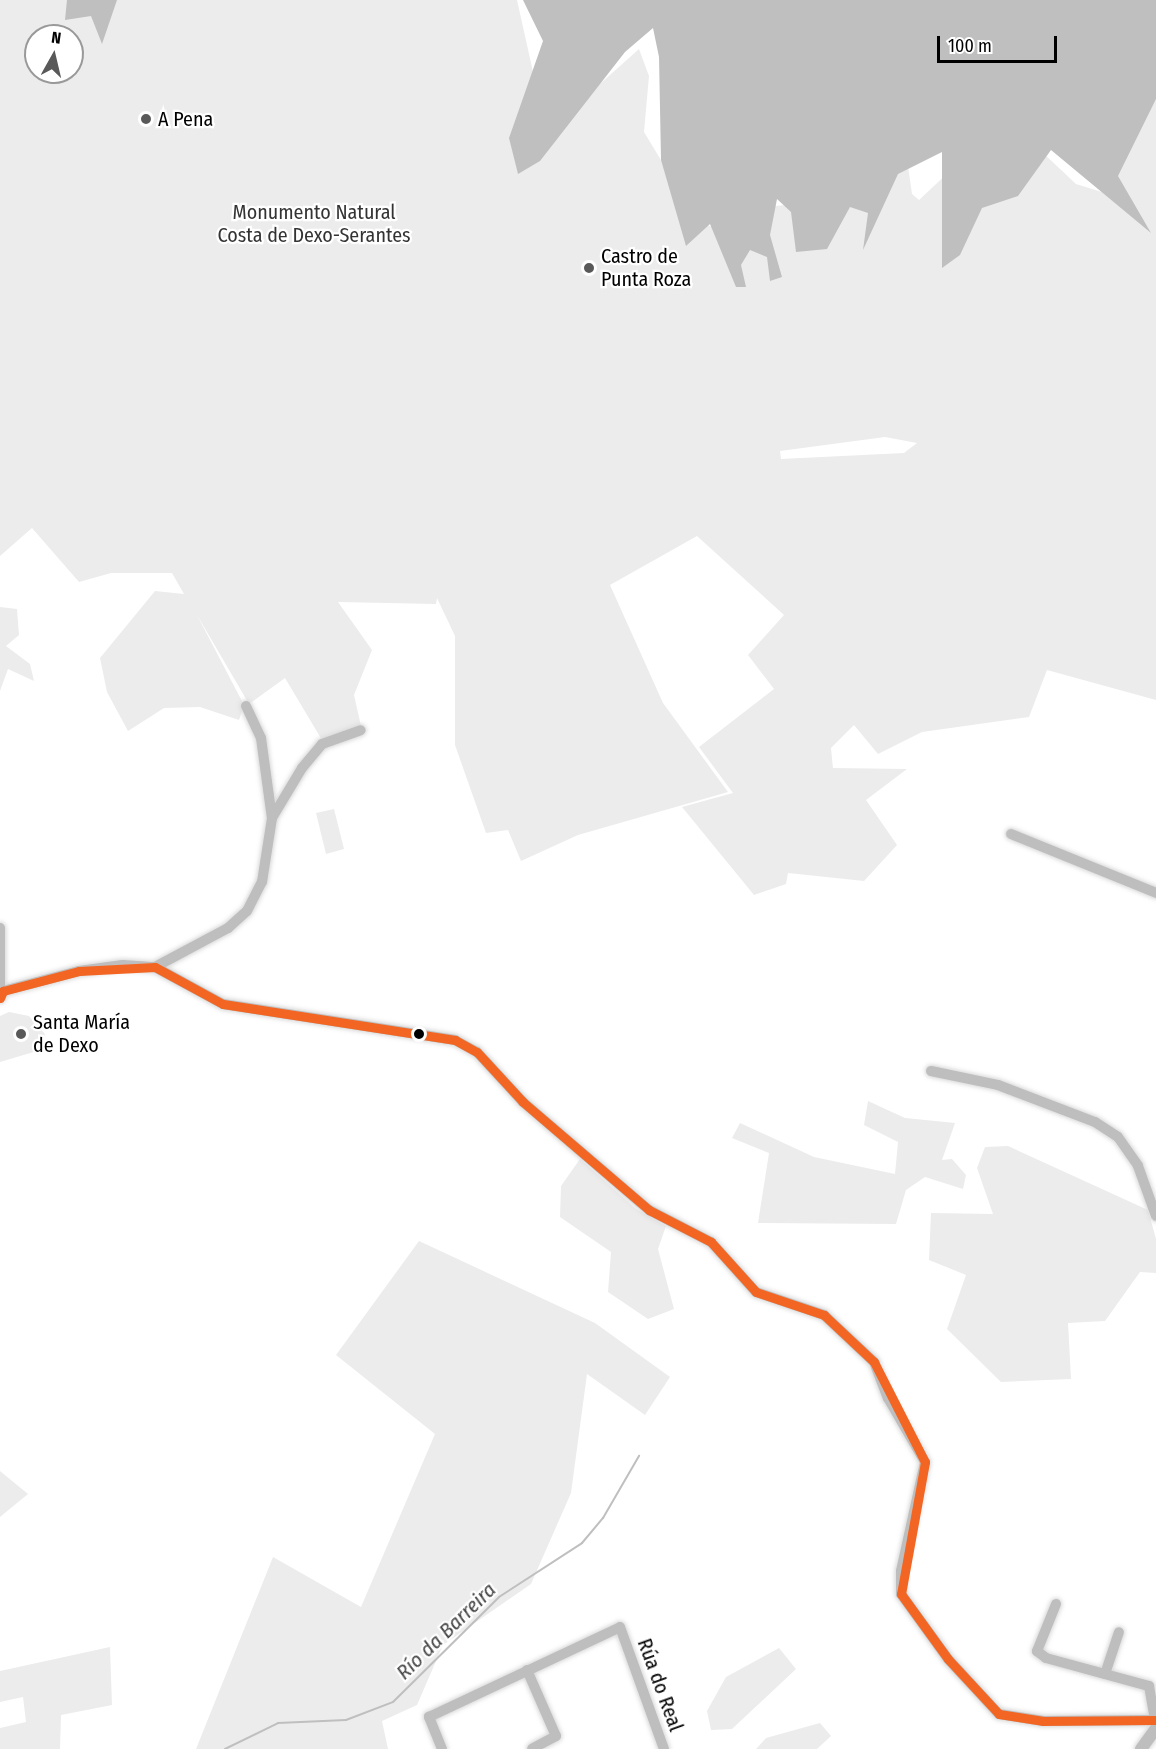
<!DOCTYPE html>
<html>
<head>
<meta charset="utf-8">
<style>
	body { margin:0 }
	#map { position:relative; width:1156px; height:1749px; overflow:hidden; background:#fff; font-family:"Fira Sans Condensed",sans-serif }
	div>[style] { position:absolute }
	.green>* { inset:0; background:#ececec }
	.water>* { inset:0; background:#bfbfbf }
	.stream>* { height:2px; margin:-1px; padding:0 1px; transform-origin:1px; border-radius:1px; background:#bfbfbf }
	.roads { filter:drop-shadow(0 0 2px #dbdbdb) drop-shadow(0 0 2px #dbdbdb) }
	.minor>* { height:10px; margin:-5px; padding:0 5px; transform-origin:5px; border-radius:5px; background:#bebebe }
	.major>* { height:12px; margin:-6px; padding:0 6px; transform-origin:6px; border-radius:6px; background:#bebebe }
	.bus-1>* { height:9px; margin:-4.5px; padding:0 4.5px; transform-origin:4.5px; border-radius:4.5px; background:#f26522 }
	.dots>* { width:16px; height:16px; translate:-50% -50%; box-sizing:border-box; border:3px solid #fff; border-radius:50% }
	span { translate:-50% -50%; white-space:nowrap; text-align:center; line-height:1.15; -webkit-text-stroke:4.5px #fff; paint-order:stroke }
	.poi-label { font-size:20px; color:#000 }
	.left { translate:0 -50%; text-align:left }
	.park-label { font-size:20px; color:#333 }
	.street-label { font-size:20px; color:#000 }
	.water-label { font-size:21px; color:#444; font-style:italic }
	.north { position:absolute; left:24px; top:24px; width:60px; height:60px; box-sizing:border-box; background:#fff; border:2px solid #999; border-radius:50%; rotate:8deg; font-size:16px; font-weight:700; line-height:24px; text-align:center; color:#000 }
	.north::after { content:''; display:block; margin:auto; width:21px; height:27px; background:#595959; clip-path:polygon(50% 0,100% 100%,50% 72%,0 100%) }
	.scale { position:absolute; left:937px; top:36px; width:120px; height:27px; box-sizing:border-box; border:3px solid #000; border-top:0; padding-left:8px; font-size:18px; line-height:21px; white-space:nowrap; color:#000; -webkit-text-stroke:4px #fff; paint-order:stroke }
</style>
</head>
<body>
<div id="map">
	<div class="green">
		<i style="clip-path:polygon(evenodd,0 0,517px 0,535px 81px,592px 91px,639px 49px,649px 76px,644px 132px,698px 221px,717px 229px,775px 206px,851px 199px,906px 152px,912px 194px,919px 200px,951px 170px,1041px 151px,1076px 184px,1102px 192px,1156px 69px,1156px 700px,1047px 670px,1029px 717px,922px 732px,878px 754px,854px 725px,831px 748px,833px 768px,907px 769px,866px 800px,897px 845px,864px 881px,788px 873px,786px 884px,754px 895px,682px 807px,733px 793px,699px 747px,774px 689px,748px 655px,784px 615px,697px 536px,610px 585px,663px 703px,728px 792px,578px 835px,521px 861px,508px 830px,486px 833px,455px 745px,455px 636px,437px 598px,436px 604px,338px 602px,372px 650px,354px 695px,361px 726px,322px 740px,285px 678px,249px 704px,197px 615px,244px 705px,239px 720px,200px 707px,164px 708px,128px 731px,107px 692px,100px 658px,155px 591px,184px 594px,172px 573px,111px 573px,79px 582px,32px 528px,0 556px,0 0,36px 36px,72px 36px,72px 72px,36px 72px,36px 36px,0 0,885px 437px,917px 443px,904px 453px,781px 459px,780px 451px,885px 437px)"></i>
		<i style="clip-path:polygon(0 607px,17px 609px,19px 635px,6px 646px,30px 664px,34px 681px,8px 669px,0 691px)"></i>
		<i style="clip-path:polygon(334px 809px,344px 849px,326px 854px,316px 813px)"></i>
		<i style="clip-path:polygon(9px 1012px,29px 1016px,45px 1034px,37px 1051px,0 1062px,0 1016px)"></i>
		<i style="clip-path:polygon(868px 1101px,905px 1118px,955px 1123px,942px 1160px,952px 1159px,966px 1175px,963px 1189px,925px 1177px,906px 1190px,896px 1224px,758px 1223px,769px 1153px,732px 1138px,740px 1123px,814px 1157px,895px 1174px,898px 1142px,864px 1125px)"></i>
		<i style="clip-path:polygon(1008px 1146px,1148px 1210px,1156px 1239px,1156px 1273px,1140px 1272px,1105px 1321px,1068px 1323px,1071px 1379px,1001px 1382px,947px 1329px,966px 1275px,929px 1260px,931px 1213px,993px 1214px,977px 1168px,985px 1147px)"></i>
		<i style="clip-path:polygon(580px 1159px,636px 1209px,666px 1226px,658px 1249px,674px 1309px,648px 1319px,608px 1292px,611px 1252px,560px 1217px,561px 1186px)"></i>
		<i style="clip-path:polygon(419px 1241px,595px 1323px,670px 1377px,645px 1415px,587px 1374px,571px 1493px,531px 1584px,443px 1645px,417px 1705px,382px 1721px,388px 1749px,196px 1749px,273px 1557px,361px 1607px,435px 1434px,336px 1355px)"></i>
		<i style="clip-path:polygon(0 1471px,28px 1494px,0 1517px)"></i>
		<i style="clip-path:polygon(110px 1647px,112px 1705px,61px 1715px,60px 1749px,0 1749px,0 1728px,26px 1722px,23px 1697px,0 1702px,0 1671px)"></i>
		<i style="clip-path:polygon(779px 1648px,796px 1669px,732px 1729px,711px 1730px,707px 1711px,726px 1677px)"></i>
		<i style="clip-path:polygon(820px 1723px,831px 1736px,817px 1749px,756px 1749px,766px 1738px)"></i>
	</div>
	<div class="water">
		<i style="clip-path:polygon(67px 0,117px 0,102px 44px,91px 16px,65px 20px)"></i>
		<i style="clip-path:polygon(523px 0,1156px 0,1156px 99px,1118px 176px,1151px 233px,1051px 150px,1018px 196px,982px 208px,960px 255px,942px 268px,942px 152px,898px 174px,863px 250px,868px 213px,850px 207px,827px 249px,796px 252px,791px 212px,777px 199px,770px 235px,782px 277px,770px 281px,767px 257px,750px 250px,741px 265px,746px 287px,736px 287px,710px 224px,686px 246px,661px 160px,659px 57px,653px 28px,625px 52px,540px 161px,518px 174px,509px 138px,543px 41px)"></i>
	</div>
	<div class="stream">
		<i style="left:225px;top:1749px;width:59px;rotate:-26.1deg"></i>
		<i style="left:278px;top:1723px;width:68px;rotate:-2.5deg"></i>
		<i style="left:346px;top:1720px;width:50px;rotate:-21deg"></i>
		<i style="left:393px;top:1702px;width:149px;rotate:-44.7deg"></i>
		<i style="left:499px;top:1597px;width:99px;rotate:-33deg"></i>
		<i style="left:582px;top:1543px;width:33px;rotate:-50deg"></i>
		<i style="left:603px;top:1518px;width:72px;rotate:-59.9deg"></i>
	</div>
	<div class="roads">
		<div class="minor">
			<i style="left:246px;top:706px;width:35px;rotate:65deg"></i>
			<i style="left:261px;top:738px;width:81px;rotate:82.2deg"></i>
			<i style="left:1011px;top:834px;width:157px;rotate:22.1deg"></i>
			<i style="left:0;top:928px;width:63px;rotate:90deg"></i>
			<i style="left:155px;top:967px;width:83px;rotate:-28.1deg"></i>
			<i style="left:228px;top:928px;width:25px;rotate:-42deg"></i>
			<i style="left:247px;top:911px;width:33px;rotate:-63deg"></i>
			<i style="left:262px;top:882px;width:65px;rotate:-81.1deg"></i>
			<i style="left:272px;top:818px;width:58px;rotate:-59deg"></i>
			<i style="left:302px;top:768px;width:31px;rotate:-50deg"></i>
			<i style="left:322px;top:744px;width:41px;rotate:-19.7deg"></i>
			<i style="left:0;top:998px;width:8px;rotate:-67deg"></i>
			<i style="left:3px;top:991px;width:79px;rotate:-14.7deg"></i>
			<i style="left:79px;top:971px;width:44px;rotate:-7.8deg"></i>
			<i style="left:123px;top:965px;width:32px;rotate:4deg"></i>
			<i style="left:155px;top:967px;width:77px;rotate:28.6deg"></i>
			<i style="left:223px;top:1004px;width:235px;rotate:8.8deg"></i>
			<i style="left:455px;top:1040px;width:25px;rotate:29deg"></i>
			<i style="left:477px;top:1052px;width:68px;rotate:47.4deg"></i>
			<i style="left:523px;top:1102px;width:166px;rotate:40.6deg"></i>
			<i style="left:649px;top:1210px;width:70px;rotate:27.3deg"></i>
			<i style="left:711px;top:1242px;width:67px;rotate:48deg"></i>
			<i style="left:756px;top:1292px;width:72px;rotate:18.7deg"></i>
			<i style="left:824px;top:1315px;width:69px;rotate:43.2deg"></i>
			<i style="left:874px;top:1362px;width:39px;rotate:69deg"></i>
			<i style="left:888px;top:1398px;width:74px;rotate:60deg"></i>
			<i style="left:925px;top:1462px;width:112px;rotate:102.4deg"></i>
			<i style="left:901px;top:1571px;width:23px;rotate:90deg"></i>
			<i style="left:901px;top:1594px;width:80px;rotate:54.1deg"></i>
			<i style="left:948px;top:1659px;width:75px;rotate:47.2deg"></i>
			<i style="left:999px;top:1714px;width:45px;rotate:9deg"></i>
			<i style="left:1043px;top:1721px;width:113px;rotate:-0.5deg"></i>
			<i style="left:931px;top:1071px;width:68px;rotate:11.8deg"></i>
			<i style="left:998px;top:1085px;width:104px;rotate:20.9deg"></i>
			<i style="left:1095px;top:1122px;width:27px;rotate:33deg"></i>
			<i style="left:1118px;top:1137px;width:35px;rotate:55deg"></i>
			<i style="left:1138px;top:1166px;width:53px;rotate:70.2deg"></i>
			<i style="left:1056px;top:1604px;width:51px;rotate:112deg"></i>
			<i style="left:1037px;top:1651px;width:11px;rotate:38deg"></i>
			<i style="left:1046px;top:1658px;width:107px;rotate:15.2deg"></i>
			<i style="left:1149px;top:1686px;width:35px;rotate:80deg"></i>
			<i style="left:527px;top:1670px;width:72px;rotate:66.3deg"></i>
			<i style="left:556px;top:1736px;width:27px;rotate:152deg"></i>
			<i style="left:1105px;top:1674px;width:44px;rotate:-71.6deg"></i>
			<i style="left:442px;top:1749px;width:35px;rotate:-112deg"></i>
			<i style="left:429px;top:1717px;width:211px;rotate:-25.2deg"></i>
			<i style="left:620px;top:1627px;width:130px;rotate:70.2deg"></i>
		</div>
		<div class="major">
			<i style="left:1141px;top:1749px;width:26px;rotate:-54deg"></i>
		</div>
	</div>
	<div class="bus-1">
		<i style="left:0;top:998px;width:8px;rotate:-67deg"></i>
		<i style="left:3px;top:991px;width:79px;rotate:-14.7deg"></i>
		<i style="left:79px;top:971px;width:76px;rotate:-3deg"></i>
		<i style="left:155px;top:967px;width:77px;rotate:28.6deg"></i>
		<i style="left:223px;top:1004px;width:235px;rotate:8.8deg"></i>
		<i style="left:455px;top:1040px;width:25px;rotate:29deg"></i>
		<i style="left:477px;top:1052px;width:68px;rotate:47.4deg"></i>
		<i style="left:523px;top:1102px;width:166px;rotate:40.6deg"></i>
		<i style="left:649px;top:1210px;width:70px;rotate:27.3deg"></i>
		<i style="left:711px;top:1242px;width:67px;rotate:48deg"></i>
		<i style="left:756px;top:1292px;width:72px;rotate:18.7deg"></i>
		<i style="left:824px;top:1315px;width:69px;rotate:43.2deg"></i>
		<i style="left:874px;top:1362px;width:112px;rotate:63deg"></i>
		<i style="left:925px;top:1462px;width:134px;rotate:100.3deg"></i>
		<i style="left:901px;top:1594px;width:80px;rotate:54.1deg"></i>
		<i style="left:948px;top:1659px;width:75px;rotate:47.2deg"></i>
		<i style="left:999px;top:1714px;width:45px;rotate:9deg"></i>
		<i style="left:1043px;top:1721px;width:113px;rotate:-0.5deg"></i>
	</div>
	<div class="dots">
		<i style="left:146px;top:119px;background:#595959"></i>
		<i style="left:589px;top:268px;background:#595959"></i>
		<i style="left:21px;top:1034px;background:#595959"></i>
		<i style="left:419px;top:1034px;background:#000"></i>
	</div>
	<div class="poi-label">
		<span class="left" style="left:158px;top:119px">A Pena</span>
		<span class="left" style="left:601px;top:268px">Castro de<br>Punta Roza</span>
		<span class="left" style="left:33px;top:1034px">Santa María<br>de Dexo</span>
	</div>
	<div class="park-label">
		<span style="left:314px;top:224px">Monumento Natural<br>Costa de Dexo-Serantes</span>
	</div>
	<div class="street-label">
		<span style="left:660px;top:1685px;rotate:70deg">Rúa do Real</span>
	</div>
	<div class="water-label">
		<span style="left:446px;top:1631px;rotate:-44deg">Río da Barreira</span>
	</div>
	<div class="north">N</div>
	<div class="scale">100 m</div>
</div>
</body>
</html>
